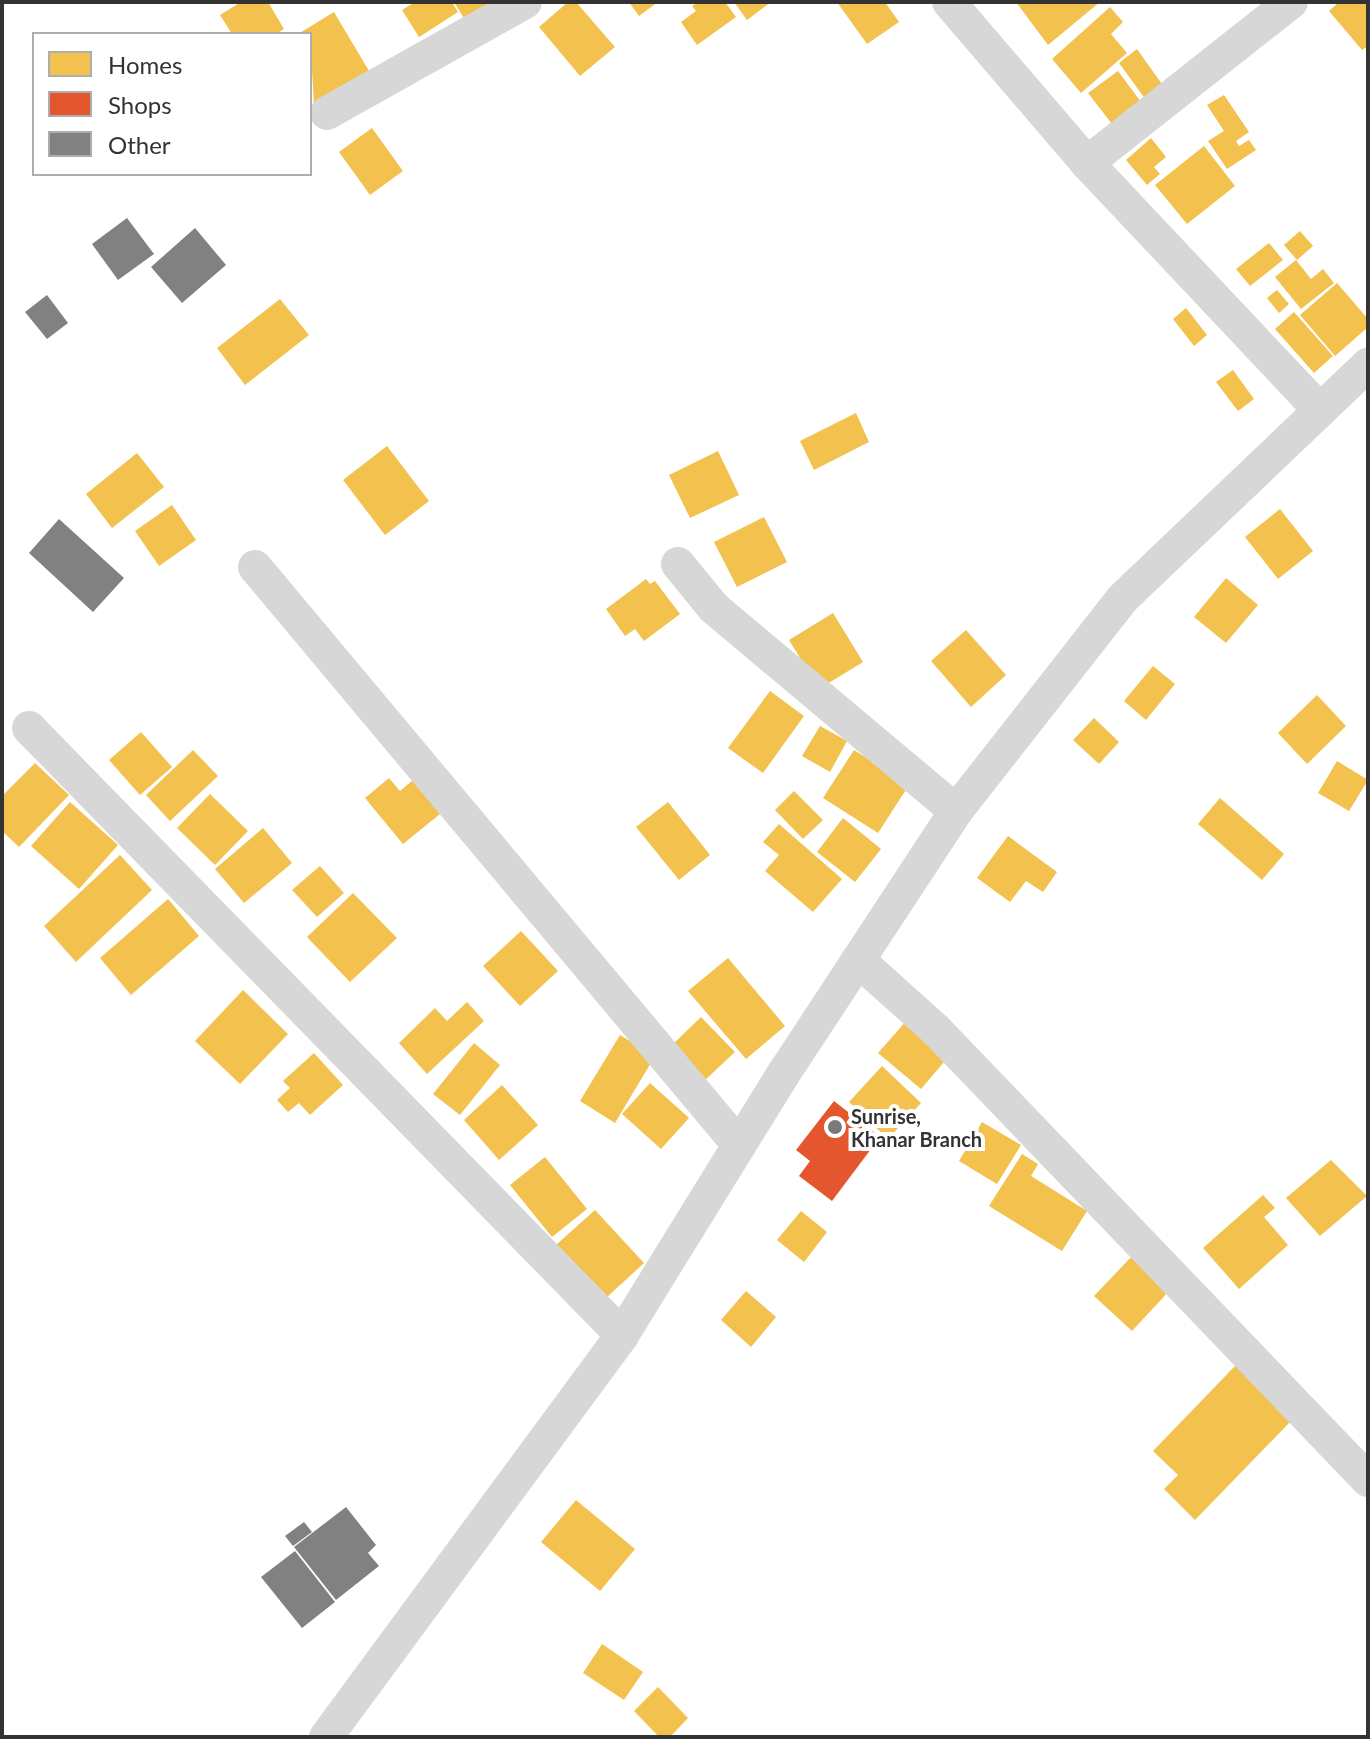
<!DOCTYPE html>
<html>
<head>
<meta charset="utf-8">
<style>
	body { margin:0 }
	#map { position:relative; width:1370px; height:1739px; overflow:hidden; background:#fff; font-family:Lato,sans-serif }
	div>[style] { position:absolute }
	.homes>* { inset:0; background:#f2c14e }
	.shops>* { inset:0; background:#e4572e }
	.building>* { inset:0; background:#818181 }
	.street>* { height:34px; margin:-17px; padding:0 17px; transform-origin:17px; border-radius:17px; background:#d7d7d7 }
	.dots>* { width:22px; height:22px; translate:-50% -50%; box-sizing:border-box; border:4px solid #fff; border-radius:50% }
	span { translate:-50% -50%; white-space:nowrap; text-align:center; line-height:1.15; -webkit-text-stroke:8px #fff; paint-order:stroke }
	.poi-label { font-size:20px; color:#333; font-weight:700 }
	.left { translate:0 -50%; text-align:left }
	.frame { position:absolute; inset:0; border:4px solid #333; pointer-events:none }
	.legend { position:absolute; left:32px; top:32px; width:280px; height:144px; box-sizing:border-box; background:#fff; border:2px solid #adadad; margin:0; padding:10px 14px; list-style:none; font-size:24px; color:#333 }
	.legend li { display:flex; align-items:center; gap:16px; height:40px }
	.legend b { width:40px; border:2px solid #adadad }
</style>
</head>
<body>
<div id="map">
	<div class="homes">
		<i style="clip-path:polygon(241px 2px,268px 2px,284px 29px,276px 34px,232px 34px,220px 15px)"></i>
		<i style="clip-path:polygon(415px 2px,452px 2px,458px 12px,419px 37px,402px 10px)"></i>
		<i style="clip-path:polygon(454px 2px,496px 2px,465px 20px)"></i>
		<i style="clip-path:polygon(568px 2px,576px 2px,615px 47px,580px 76px,539px 27px)"></i>
		<i style="clip-path:polygon(629px 2px,658px 2px,639px 16px)"></i>
		<i style="clip-path:polygon(698px 2px,725px 2px,736px 17px,697px 45px,681px 22px,696px 11px,692px 6px)"></i>
		<i style="clip-path:polygon(734px 2px,771px 2px,747px 20px)"></i>
		<i style="clip-path:polygon(837px 2px,885px 2px,899px 22px,867px 44px)"></i>
		<i style="clip-path:polygon(1016px 2px,1100px 2px,1048px 45px)"></i>
		<i style="clip-path:polygon(1339px 2px,1368px 2px,1368px 46px,1362px 50px,1329px 11px)"></i>
		<i style="clip-path:polygon(1110px 7px,1123px 22px,1111px 34px,1127px 53px,1081px 93px,1052px 59px)"></i>
		<i style="clip-path:polygon(334px 12px,369px 71px,314px 105px,310px 34px,298px 34px)"></i>
		<i style="clip-path:polygon(1137px 49px,1164px 87px,1146px 100px,1119px 63px)"></i>
		<i style="clip-path:polygon(1118px 71px,1141px 102px,1112px 124px,1088px 93px)"></i>
		<i style="clip-path:polygon(1224px 95px,1249px 132px,1236px 141px,1239px 146px,1249px 140px,1256px 150px,1227px 169px,1208px 141px,1224px 131px,1207px 105px)"></i>
		<i style="clip-path:polygon(372px 128px,403px 171px,370px 195px,339px 152px)"></i>
		<i style="clip-path:polygon(1151px 138px,1166px 157px,1154px 167px,1160px 174px,1147px 185px,1126px 160px)"></i>
		<i style="clip-path:polygon(1204px 146px,1235px 186px,1187px 224px,1155px 185px)"></i>
		<i style="clip-path:polygon(1300px 231px,1313px 246px,1297px 260px,1284px 245px)"></i>
		<i style="clip-path:polygon(1269px 243px,1283px 260px,1250px 286px,1236px 269px)"></i>
		<i style="clip-path:polygon(1296px 260px,1311px 279px,1323px 269px,1334px 283px,1301px 309px,1275px 277px)"></i>
		<i style="clip-path:polygon(1337px 283px,1368px 319px,1368px 327px,1335px 356px,1300px 315px)"></i>
		<i style="clip-path:polygon(1277px 290px,1289px 304px,1279px 313px,1267px 298px)"></i>
		<i style="clip-path:polygon(280px 299px,309px 335px,245px 385px,217px 348px)"></i>
		<i style="clip-path:polygon(1186px 308px,1207px 335px,1194px 346px,1173px 319px)"></i>
		<i style="clip-path:polygon(1294px 312px,1333px 356px,1314px 373px,1275px 329px)"></i>
		<i style="clip-path:polygon(1233px 370px,1254px 399px,1238px 411px,1216px 382px)"></i>
		<i style="clip-path:polygon(856px 413px,869px 442px,814px 470px,800px 441px)"></i>
		<i style="clip-path:polygon(387px 446px,429px 501px,385px 535px,343px 480px)"></i>
		<i style="clip-path:polygon(718px 451px,739px 495px,690px 518px,669px 475px)"></i>
		<i style="clip-path:polygon(137px 453px,164px 487px,112px 528px,86px 494px)"></i>
		<i style="clip-path:polygon(172px 505px,196px 540px,159px 566px,135px 531px)"></i>
		<i style="clip-path:polygon(1280px 509px,1313px 551px,1278px 579px,1245px 537px)"></i>
		<i style="clip-path:polygon(764px 517px,787px 562px,737px 587px,714px 542px)"></i>
		<i style="clip-path:polygon(1226px 578px,1258px 605px,1226px 643px,1194px 617px)"></i>
		<i style="clip-path:polygon(646px 579px,650px 584px,655px 581px,680px 614px,644px 641px,635px 629px,625px 636px,606px 609px)"></i>
		<i style="clip-path:polygon(833px 613px,863px 662px,819px 689px,789px 640px)"></i>
		<i style="clip-path:polygon(966px 630px,1006px 675px,971px 707px,931px 661px)"></i>
		<i style="clip-path:polygon(1153px 666px,1175px 684px,1146px 720px,1124px 701px)"></i>
		<i style="clip-path:polygon(770px 691px,804px 716px,763px 773px,728px 748px)"></i>
		<i style="clip-path:polygon(1317px 695px,1346px 726px,1307px 764px,1278px 733px)"></i>
		<i style="clip-path:polygon(1094px 718px,1119px 742px,1099px 764px,1073px 740px)"></i>
		<i style="clip-path:polygon(820px 726px,847px 741px,830px 772px,802px 756px)"></i>
		<i style="clip-path:polygon(141px 732px,172px 767px,140px 795px,109px 760px)"></i>
		<i style="clip-path:polygon(193px 750px,218px 776px,170px 821px,146px 795px)"></i>
		<i style="clip-path:polygon(854px 750px,909px 785px,878px 833px,823px 798px)"></i>
		<i style="clip-path:polygon(1337px 761px,1368px 780px,1349px 811px,1318px 793px)"></i>
		<i style="clip-path:polygon(35px 763px,69px 795px,19px 847px,2px 831px,2px 796px)"></i>
		<i style="clip-path:polygon(389px 778px,400px 791px,413px 780px,440px 814px,403px 844px,365px 798px)"></i>
		<i style="clip-path:polygon(794px 791px,823px 820px,803px 839px,775px 810px)"></i>
		<i style="clip-path:polygon(210px 794px,248px 831px,215px 865px,177px 828px)"></i>
		<i style="clip-path:polygon(1220px 798px,1284px 854px,1262px 880px,1198px 824px)"></i>
		<i style="clip-path:polygon(70px 802px,118px 845px,79px 889px,31px 846px)"></i>
		<i style="clip-path:polygon(668px 802px,710px 855px,679px 880px,636px 827px)"></i>
		<i style="clip-path:polygon(843px 818px,881px 849px,855px 882px,817px 852px)"></i>
		<i style="clip-path:polygon(779px 824px,842px 879px,813px 912px,765px 871px,779px 855px,763px 842px)"></i>
		<i style="clip-path:polygon(263px 828px,292px 863px,244px 903px,215px 869px)"></i>
		<i style="clip-path:polygon(1008px 836px,1057px 872px,1043px 892px,1026px 881px,1010px 902px,977px 878px)"></i>
		<i style="clip-path:polygon(120px 855px,152px 890px,76px 962px,44px 926px)"></i>
		<i style="clip-path:polygon(320px 866px,344px 893px,317px 917px,292px 890px)"></i>
		<i style="clip-path:polygon(353px 893px,397px 938px,350px 982px,307px 937px)"></i>
		<i style="clip-path:polygon(168px 899px,199px 936px,131px 995px,100px 958px)"></i>
		<i style="clip-path:polygon(521px 931px,558px 971px,520px 1006px,483px 966px)"></i>
		<i style="clip-path:polygon(728px 958px,785px 1026px,746px 1059px,688px 991px)"></i>
		<i style="clip-path:polygon(243px 990px,288px 1034px,240px 1084px,195px 1041px)"></i>
		<i style="clip-path:polygon(467px 1002px,484px 1021px,427px 1074px,399px 1043px,435px 1008px,447px 1021px)"></i>
		<i style="clip-path:polygon(701px 1017px,735px 1052px,704px 1081px,671px 1046px)"></i>
		<i style="clip-path:polygon(908px 1019px,950px 1055px,921px 1089px,878px 1053px)"></i>
		<i style="clip-path:polygon(620px 1035px,655px 1056px,615px 1123px,580px 1101px)"></i>
		<i style="clip-path:polygon(474px 1043px,500px 1065px,460px 1115px,433px 1094px)"></i>
		<i style="clip-path:polygon(314px 1053px,343px 1085px,310px 1115px,299px 1103px,288px 1112px,277px 1100px,290px 1088px,283px 1081px)"></i>
		<i style="clip-path:polygon(882px 1066px,921px 1103px,888px 1139px,849px 1102px)"></i>
		<i style="clip-path:polygon(650px 1083px,689px 1118px,661px 1149px,622px 1114px)"></i>
		<i style="clip-path:polygon(502px 1085px,538px 1125px,499px 1160px,464px 1120px)"></i>
		<i style="clip-path:polygon(982px 1122px,1021px 1145px,997px 1184px,959px 1161px)"></i>
		<i style="clip-path:polygon(1022px 1154px,1038px 1164px,1031px 1176px,1087px 1211px,1062px 1251px,989px 1206px)"></i>
		<i style="clip-path:polygon(545px 1157px,587px 1209px,552px 1237px,510px 1185px)"></i>
		<i style="clip-path:polygon(1331px 1160px,1367px 1196px,1320px 1236px,1286px 1198px)"></i>
		<i style="clip-path:polygon(1263px 1195px,1275px 1208px,1264px 1217px,1288px 1245px,1239px 1289px,1203px 1248px)"></i>
		<i style="clip-path:polygon(595px 1210px,644px 1263px,606px 1298px,556px 1245px)"></i>
		<i style="clip-path:polygon(801px 1211px,827px 1232px,804px 1262px,777px 1240px)"></i>
		<i style="clip-path:polygon(1133px 1255px,1170px 1290px,1132px 1331px,1094px 1296px)"></i>
		<i style="clip-path:polygon(746px 1291px,776px 1317px,751px 1347px,721px 1320px)"></i>
		<i style="clip-path:polygon(1236px 1365px,1292px 1420px,1195px 1520px,1164px 1489px,1178px 1475px,1153px 1451px)"></i>
		<i style="clip-path:polygon(576px 1500px,635px 1549px,600px 1591px,541px 1542px)"></i>
		<i style="clip-path:polygon(602px 1644px,643px 1672px,624px 1700px,583px 1673px)"></i>
		<i style="clip-path:polygon(658px 1687px,688px 1718px,670px 1737px,659px 1737px,634px 1711px)"></i>
	</div>
	<div class="shops">
		<i style="clip-path:polygon(834px 1101px,880px 1137px,832px 1201px,799px 1176px,810px 1161px,796px 1150px)"></i>
	</div>
	<div class="building">
		<i style="clip-path:polygon(127px 218px,154px 254px,118px 280px,92px 244px)"></i>
		<i style="clip-path:polygon(195px 228px,226px 265px,182px 303px,151px 267px)"></i>
		<i style="clip-path:polygon(47px 295px,68px 323px,47px 339px,25px 312px)"></i>
		<i style="clip-path:polygon(59px 519px,124px 578px,93px 612px,29px 553px)"></i>
		<i style="clip-path:polygon(346px 1507px,376px 1545px,368px 1553px,379px 1566px,336px 1600px,294px 1547px)"></i>
		<i style="clip-path:polygon(304px 1522px,312px 1532px,293px 1546px,285px 1536px)"></i>
		<i style="clip-path:polygon(295px 1551px,335px 1602px,302px 1628px,261px 1577px)"></i>
	</div>
	<div class="street">
		<i style="left:949px;top:2px;width:212px;rotate:49.4deg"></i>
		<i style="left:1087px;top:163px;width:337px;rotate:46.7deg"></i>
		<i style="left:327px;top:113px;width:227px;rotate:-29.3deg"></i>
		<i style="left:1087px;top:163px;width:260px;rotate:-38.3deg"></i>
		<i style="left:678px;top:564px;width:57px;rotate:50.7deg"></i>
		<i style="left:714px;top:608px;width:316px;rotate:40deg"></i>
		<i style="left:255px;top:567px;width:754px;rotate:50.06deg"></i>
		<i style="left:29px;top:728px;width:849px;rotate:45.67deg"></i>
		<i style="left:858px;top:960px;width:105px;rotate:41.9deg"></i>
		<i style="left:936px;top:1030px;width:624px;rotate:46.17deg"></i>
		<i style="left:326px;top:1737px;width:499px;rotate:-53.6deg"></i>
		<i style="left:622px;top:1335px;width:308px;rotate:-58.3deg"></i>
		<i style="left:784px;top:1073px;width:313px;rotate:-56.7deg"></i>
		<i style="left:956px;top:811px;width:269px;rotate:-51.9deg"></i>
		<i style="left:1122px;top:599px;width:340px;rotate:-43.6deg"></i>
	</div>
	<div class="dots">
		<i style="left:835px;top:1127px;background:#7a7a7a"></i>
	</div>
	<div class="poi-label">
		<span class="left" style="left:851px;top:1128px">Sunrise,<br>Khanar Branch</span>
	</div>
	<div class="frame"></div>
	<ul class="legend">
	<li><b style="height:22px;background:#f2c14e"></b>Homes</li>
	<li><b style="height:22px;background:#e4572e"></b>Shops</li>
	<li><b style="height:22px;background:#818181"></b>Other</li>
	</ul>
</div>
</body>
</html>
